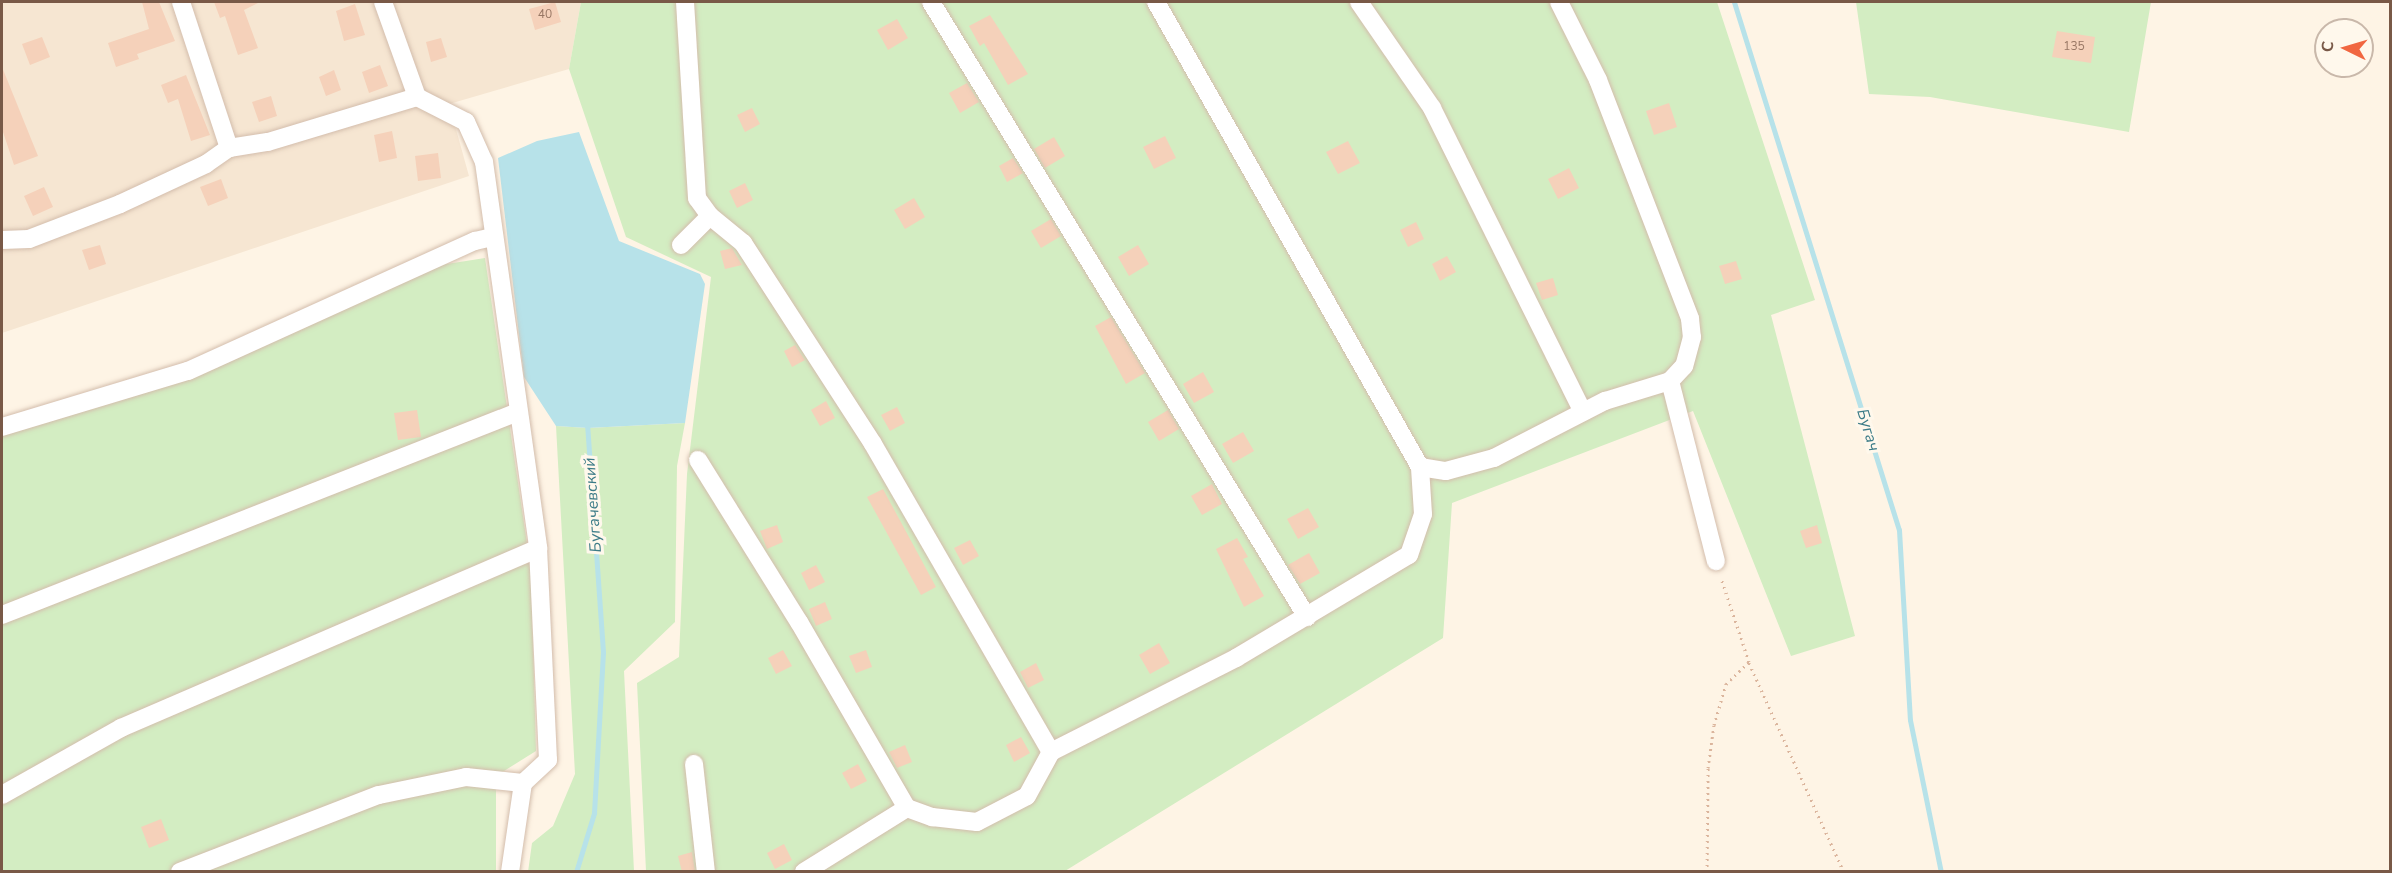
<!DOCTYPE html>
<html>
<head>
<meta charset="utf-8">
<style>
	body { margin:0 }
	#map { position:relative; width:2392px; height:873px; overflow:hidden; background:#fef4e5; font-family:"Nunito Sans",sans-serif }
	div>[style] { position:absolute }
	.residential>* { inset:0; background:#f6e6d2 }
	.green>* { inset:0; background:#d3edc2 }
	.water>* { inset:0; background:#b7e2e9 }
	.stream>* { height:5px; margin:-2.5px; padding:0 2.5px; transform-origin:2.5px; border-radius:2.5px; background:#b7e2e9 }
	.building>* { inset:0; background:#f5d1ba }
	.path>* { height:3px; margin-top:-1.5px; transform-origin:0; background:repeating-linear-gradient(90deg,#dbb59d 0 1.5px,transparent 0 6px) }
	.roads { filter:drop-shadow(0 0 2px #d3bdac) drop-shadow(0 0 2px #d3bdac) }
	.minor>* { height:18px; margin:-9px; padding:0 9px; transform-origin:9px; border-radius:9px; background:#fff }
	span { translate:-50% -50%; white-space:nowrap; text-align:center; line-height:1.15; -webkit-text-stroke:6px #fff8ec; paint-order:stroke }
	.number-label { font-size:12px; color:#987764 }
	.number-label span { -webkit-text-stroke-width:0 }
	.water-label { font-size:16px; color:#3c7b87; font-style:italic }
	.frame { position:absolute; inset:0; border:3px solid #795947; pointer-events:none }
	.north { position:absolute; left:2314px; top:18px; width:60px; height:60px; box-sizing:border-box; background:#fff8ec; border:2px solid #c9b8aa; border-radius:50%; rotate:275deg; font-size:16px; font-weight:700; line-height:24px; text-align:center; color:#795947 }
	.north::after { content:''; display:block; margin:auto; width:21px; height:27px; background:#f16741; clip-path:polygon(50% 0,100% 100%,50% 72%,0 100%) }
</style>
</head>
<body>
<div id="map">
	<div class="residential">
		<i style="clip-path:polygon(2px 2px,581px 2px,569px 69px,449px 104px,469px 176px,2px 333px)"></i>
	</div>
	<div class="green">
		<i style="clip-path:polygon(581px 2px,1717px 2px,1815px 300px,1771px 315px,1855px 636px,1791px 656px,1693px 411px,1452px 503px,1443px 638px,1065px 871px,646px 871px,637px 683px,679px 657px,687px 474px,711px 277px,626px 237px,569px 69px)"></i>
		<i style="clip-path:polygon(1856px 2px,2151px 2px,2129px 132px,1930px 97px,1869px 94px)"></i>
		<i style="clip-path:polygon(485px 258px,531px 571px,536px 751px,496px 776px,496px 871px,2px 872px,2px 433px,183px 380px,434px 266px)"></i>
		<i style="clip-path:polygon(685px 423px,677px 466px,675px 622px,624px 671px,634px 871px,528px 872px,532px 843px,553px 826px,575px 774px,556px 426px,588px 428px)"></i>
	</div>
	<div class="water">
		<i style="clip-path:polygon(579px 132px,619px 241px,700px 274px,705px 284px,685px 423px,588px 428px,556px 426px,524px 377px,498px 158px,537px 141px)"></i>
	</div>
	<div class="stream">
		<i style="left:1734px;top:2px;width:553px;rotate:72.65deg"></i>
		<i style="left:1899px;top:530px;width:190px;rotate:86.7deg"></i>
		<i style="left:1910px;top:720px;width:155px;rotate:78.5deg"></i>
		<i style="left:576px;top:872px;width:62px;rotate:-73deg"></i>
		<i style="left:594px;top:813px;width:161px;rotate:-86.8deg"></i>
		<i style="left:603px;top:652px;width:229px;rotate:-94deg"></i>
	</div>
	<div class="building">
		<i style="clip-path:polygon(142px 2px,159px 2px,175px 41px,137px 54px,139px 59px,116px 67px,108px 43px,149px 29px)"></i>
		<i style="clip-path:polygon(214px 2px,260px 2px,244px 10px,258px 48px,238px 55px,225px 16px,220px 18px)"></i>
		<i style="clip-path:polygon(555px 2px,561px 22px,535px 30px,529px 9px)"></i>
		<i style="clip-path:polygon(355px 4px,365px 35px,344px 41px,336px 11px)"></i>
		<i style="clip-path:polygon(990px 15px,1028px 74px,1008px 85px,984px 43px,980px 46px,969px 26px)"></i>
		<i style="clip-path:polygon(897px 19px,908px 38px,888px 50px,877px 30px)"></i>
		<i style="clip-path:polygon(2057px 31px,2095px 37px,2091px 63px,2052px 57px)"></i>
		<i style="clip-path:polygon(42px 37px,50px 57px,30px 65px,22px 44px)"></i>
		<i style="clip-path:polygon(441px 38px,447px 57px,431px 62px,426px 42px)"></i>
		<i style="clip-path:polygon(380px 65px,388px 86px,369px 93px,362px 72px)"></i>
		<i style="clip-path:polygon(2px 67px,38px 156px,14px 165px,2px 129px)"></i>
		<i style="clip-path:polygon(334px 70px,341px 90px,326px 96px,319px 77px)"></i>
		<i style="clip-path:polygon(186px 75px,210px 135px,191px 141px,178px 99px,168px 103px,161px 85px)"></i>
		<i style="clip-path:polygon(967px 83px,979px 102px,960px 113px,949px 93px)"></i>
		<i style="clip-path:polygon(271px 96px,277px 116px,259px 122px,252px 102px)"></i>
		<i style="clip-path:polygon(1669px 103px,1677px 127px,1654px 135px,1646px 111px)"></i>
		<i style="clip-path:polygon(752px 108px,760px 124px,745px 132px,737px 115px)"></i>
		<i style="clip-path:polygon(392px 131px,397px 158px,379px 162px,374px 135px)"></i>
		<i style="clip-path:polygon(1165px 136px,1176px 158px,1154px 169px,1143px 147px)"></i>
		<i style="clip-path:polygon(1054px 137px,1065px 156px,1045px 168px,1034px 149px)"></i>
		<i style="clip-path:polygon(1348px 141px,1360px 163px,1338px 174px,1326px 152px)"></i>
		<i style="clip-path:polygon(438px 153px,441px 178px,418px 181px,415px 156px)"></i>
		<i style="clip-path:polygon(1013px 158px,1023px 173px,1007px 182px,999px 166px)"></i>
		<i style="clip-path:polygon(1569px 168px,1579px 188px,1558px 199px,1548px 179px)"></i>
		<i style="clip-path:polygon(221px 179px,228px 198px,208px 206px,200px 187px)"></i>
		<i style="clip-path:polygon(745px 183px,753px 200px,737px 208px,729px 191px)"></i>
		<i style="clip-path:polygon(44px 187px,53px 207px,33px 216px,24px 196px)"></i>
		<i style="clip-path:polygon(914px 198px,925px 217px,905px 229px,894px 210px)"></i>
		<i style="clip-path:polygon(1051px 219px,1061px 236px,1041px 248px,1031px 231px)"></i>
		<i style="clip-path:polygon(1416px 222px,1424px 239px,1408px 247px,1400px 230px)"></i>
		<i style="clip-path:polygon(100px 245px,106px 264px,89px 270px,82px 250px)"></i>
		<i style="clip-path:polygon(1138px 245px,1149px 264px,1129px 276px,1118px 257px)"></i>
		<i style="clip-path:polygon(732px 248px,742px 265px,725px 269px,720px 251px)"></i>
		<i style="clip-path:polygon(1447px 256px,1456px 272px,1440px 281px,1432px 264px)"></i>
		<i style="clip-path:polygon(1736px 261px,1742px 279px,1725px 284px,1719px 266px)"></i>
		<i style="clip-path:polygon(1553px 278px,1558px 295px,1542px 300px,1536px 283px)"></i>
		<i style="clip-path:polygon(1111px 317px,1145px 373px,1126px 384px,1095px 326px)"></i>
		<i style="clip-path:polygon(795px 345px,805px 360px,792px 367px,784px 351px)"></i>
		<i style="clip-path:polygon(1203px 372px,1214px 392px,1194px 403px,1183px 384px)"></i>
		<i style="clip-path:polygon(826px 401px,835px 418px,820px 426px,811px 410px)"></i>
		<i style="clip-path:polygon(897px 407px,905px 423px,890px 431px,881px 415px)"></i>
		<i style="clip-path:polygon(417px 410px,421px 437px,398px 440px,394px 413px)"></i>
		<i style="clip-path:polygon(1168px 410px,1179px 429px,1159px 441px,1148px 422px)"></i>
		<i style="clip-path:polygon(1243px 432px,1254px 451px,1233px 463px,1222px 444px)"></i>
		<i style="clip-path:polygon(1212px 484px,1222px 504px,1202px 515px,1191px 496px)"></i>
		<i style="clip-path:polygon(883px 489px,936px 587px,921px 595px,867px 497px)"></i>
		<i style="clip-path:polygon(1308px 508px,1319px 527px,1298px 539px,1287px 519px)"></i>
		<i style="clip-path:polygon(777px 525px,783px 542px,767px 549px,760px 531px)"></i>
		<i style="clip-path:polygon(1817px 525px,1822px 543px,1806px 548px,1800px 531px)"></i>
		<i style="clip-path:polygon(1237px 538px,1248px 557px,1243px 559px,1264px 596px,1244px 607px,1216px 549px)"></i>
		<i style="clip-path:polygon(970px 540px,979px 556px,963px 565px,954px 548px)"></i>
		<i style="clip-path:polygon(1309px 553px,1320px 573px,1300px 584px,1288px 565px)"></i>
		<i style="clip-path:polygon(816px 565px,825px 582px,809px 590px,801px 573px)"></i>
		<i style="clip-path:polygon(825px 602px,832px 619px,816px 626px,809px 609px)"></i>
		<i style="clip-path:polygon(1159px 643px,1170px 663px,1150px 674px,1139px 655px)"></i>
		<i style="clip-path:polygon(783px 650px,792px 666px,776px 674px,768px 658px)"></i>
		<i style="clip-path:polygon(866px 650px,872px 667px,856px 673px,849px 656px)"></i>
		<i style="clip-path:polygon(1036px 663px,1044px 680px,1028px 688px,1020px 672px)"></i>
		<i style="clip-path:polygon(1021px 737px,1030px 753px,1014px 762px,1006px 745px)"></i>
		<i style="clip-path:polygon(905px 745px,912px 762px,897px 768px,889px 752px)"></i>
		<i style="clip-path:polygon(858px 764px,867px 781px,851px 789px,842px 773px)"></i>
		<i style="clip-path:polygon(161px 819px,169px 840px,149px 848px,141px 827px)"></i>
		<i style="clip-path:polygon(784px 844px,792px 860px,775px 869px,767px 853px)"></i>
		<i style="clip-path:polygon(692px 852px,695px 871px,682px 872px,678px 856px)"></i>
	</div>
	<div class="path">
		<i style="left:1749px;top:663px;width:230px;rotate:65.6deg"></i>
		<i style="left:1707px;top:872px;width:104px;rotate:-89.4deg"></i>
		<i style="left:1708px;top:768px;width:43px;rotate:-82.1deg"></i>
		<i style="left:1714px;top:725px;width:43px;rotate:-73.7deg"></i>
		<i style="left:1726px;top:684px;width:32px;rotate:-44deg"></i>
		<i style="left:1749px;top:662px;width:89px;rotate:-108.4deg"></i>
	</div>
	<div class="roads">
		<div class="minor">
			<i style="left:181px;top:2px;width:154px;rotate:71.8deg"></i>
			<i style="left:383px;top:2px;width:101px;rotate:70.3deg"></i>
			<i style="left:931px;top:2px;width:721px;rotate:58.56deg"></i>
			<i style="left:1359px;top:2px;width:129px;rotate:55.4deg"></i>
			<i style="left:1432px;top:108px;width:339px;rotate:63.6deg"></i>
			<i style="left:1559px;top:2px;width:87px;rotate:63.4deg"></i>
			<i style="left:1598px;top:80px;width:256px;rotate:68.9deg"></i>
			<i style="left:1690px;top:319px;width:18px;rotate:84deg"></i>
			<i style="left:1692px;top:337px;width:30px;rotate:105deg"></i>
			<i style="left:1684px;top:366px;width:21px;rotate:133deg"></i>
			<i style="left:1670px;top:381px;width:186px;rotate:75.7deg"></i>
			<i style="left:710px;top:216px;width:43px;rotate:39.3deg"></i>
			<i style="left:743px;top:243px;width:239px;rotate:57.1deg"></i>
			<i style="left:873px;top:444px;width:356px;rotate:60deg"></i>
			<i style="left:1051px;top:752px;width:208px;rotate:-26.9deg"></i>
			<i style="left:1236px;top:658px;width:201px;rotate:-30.8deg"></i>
			<i style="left:1409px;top:555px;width:43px;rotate:-71.1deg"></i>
			<i style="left:1423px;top:514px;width:47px;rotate:-93.7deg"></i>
			<i style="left:1420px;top:467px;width:535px;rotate:-119.59deg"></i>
			<i style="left:2px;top:240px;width:27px;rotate:-2deg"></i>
			<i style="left:29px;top:239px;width:97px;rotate:-21deg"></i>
			<i style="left:120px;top:204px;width:95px;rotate:-24.9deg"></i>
			<i style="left:206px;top:164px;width:28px;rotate:-35deg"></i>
			<i style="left:229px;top:148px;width:39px;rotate:-9deg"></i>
			<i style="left:268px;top:142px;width:156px;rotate:-16.8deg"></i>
			<i style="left:417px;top:97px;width:55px;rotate:27deg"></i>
			<i style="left:466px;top:122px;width:44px;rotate:65.8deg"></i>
			<i style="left:484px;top:162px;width:390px;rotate:82deg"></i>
			<i style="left:538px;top:548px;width:212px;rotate:87.3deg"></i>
			<i style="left:548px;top:760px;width:34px;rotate:137deg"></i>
			<i style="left:681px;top:245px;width:41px;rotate:-45deg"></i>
			<i style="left:710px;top:216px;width:22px;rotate:-126deg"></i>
			<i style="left:697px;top:198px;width:196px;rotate:-93.5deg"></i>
			<i style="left:2px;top:427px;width:194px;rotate:-16.8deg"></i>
			<i style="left:188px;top:371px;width:315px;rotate:-24.4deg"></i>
			<i style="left:475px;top:241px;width:18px;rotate:-13deg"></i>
			<i style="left:698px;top:460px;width:191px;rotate:58.1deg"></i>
			<i style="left:799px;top:622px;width:215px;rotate:59.9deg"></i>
			<i style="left:1420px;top:467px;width:26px;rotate:9deg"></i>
			<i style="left:1446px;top:471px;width:50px;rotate:-15.2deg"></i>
			<i style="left:1494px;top:458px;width:125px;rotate:-27.2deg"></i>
			<i style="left:1605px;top:401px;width:68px;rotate:-17.1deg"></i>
			<i style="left:2px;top:615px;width:554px;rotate:-21.48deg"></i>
			<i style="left:694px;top:764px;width:109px;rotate:83.7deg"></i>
			<i style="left:2px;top:795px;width:137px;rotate:-29.4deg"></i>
			<i style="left:121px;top:728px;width:454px;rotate:-23.3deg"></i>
			<i style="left:180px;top:872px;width:213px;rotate:-21.2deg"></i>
			<i style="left:379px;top:795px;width:89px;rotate:-11.7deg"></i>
			<i style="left:466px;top:777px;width:57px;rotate:6deg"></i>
			<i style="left:523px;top:783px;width:90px;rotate:98.3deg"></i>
			<i style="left:804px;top:872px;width:121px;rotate:-31.9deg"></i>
			<i style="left:907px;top:808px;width:27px;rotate:20deg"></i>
			<i style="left:932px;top:817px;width:45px;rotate:6.3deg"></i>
			<i style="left:977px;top:822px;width:56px;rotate:-27.5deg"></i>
			<i style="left:1027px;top:796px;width:50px;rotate:-61.4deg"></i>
		</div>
	</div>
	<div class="number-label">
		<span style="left:545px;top:15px">40</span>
		<span style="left:2074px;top:47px">135</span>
	</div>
	<div class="water-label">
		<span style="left:1868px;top:430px;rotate:73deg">Бугач</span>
		<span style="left:593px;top:505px;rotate:-94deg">Бугачевский</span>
	</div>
	<div class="frame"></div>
	<div class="north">С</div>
</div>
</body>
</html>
